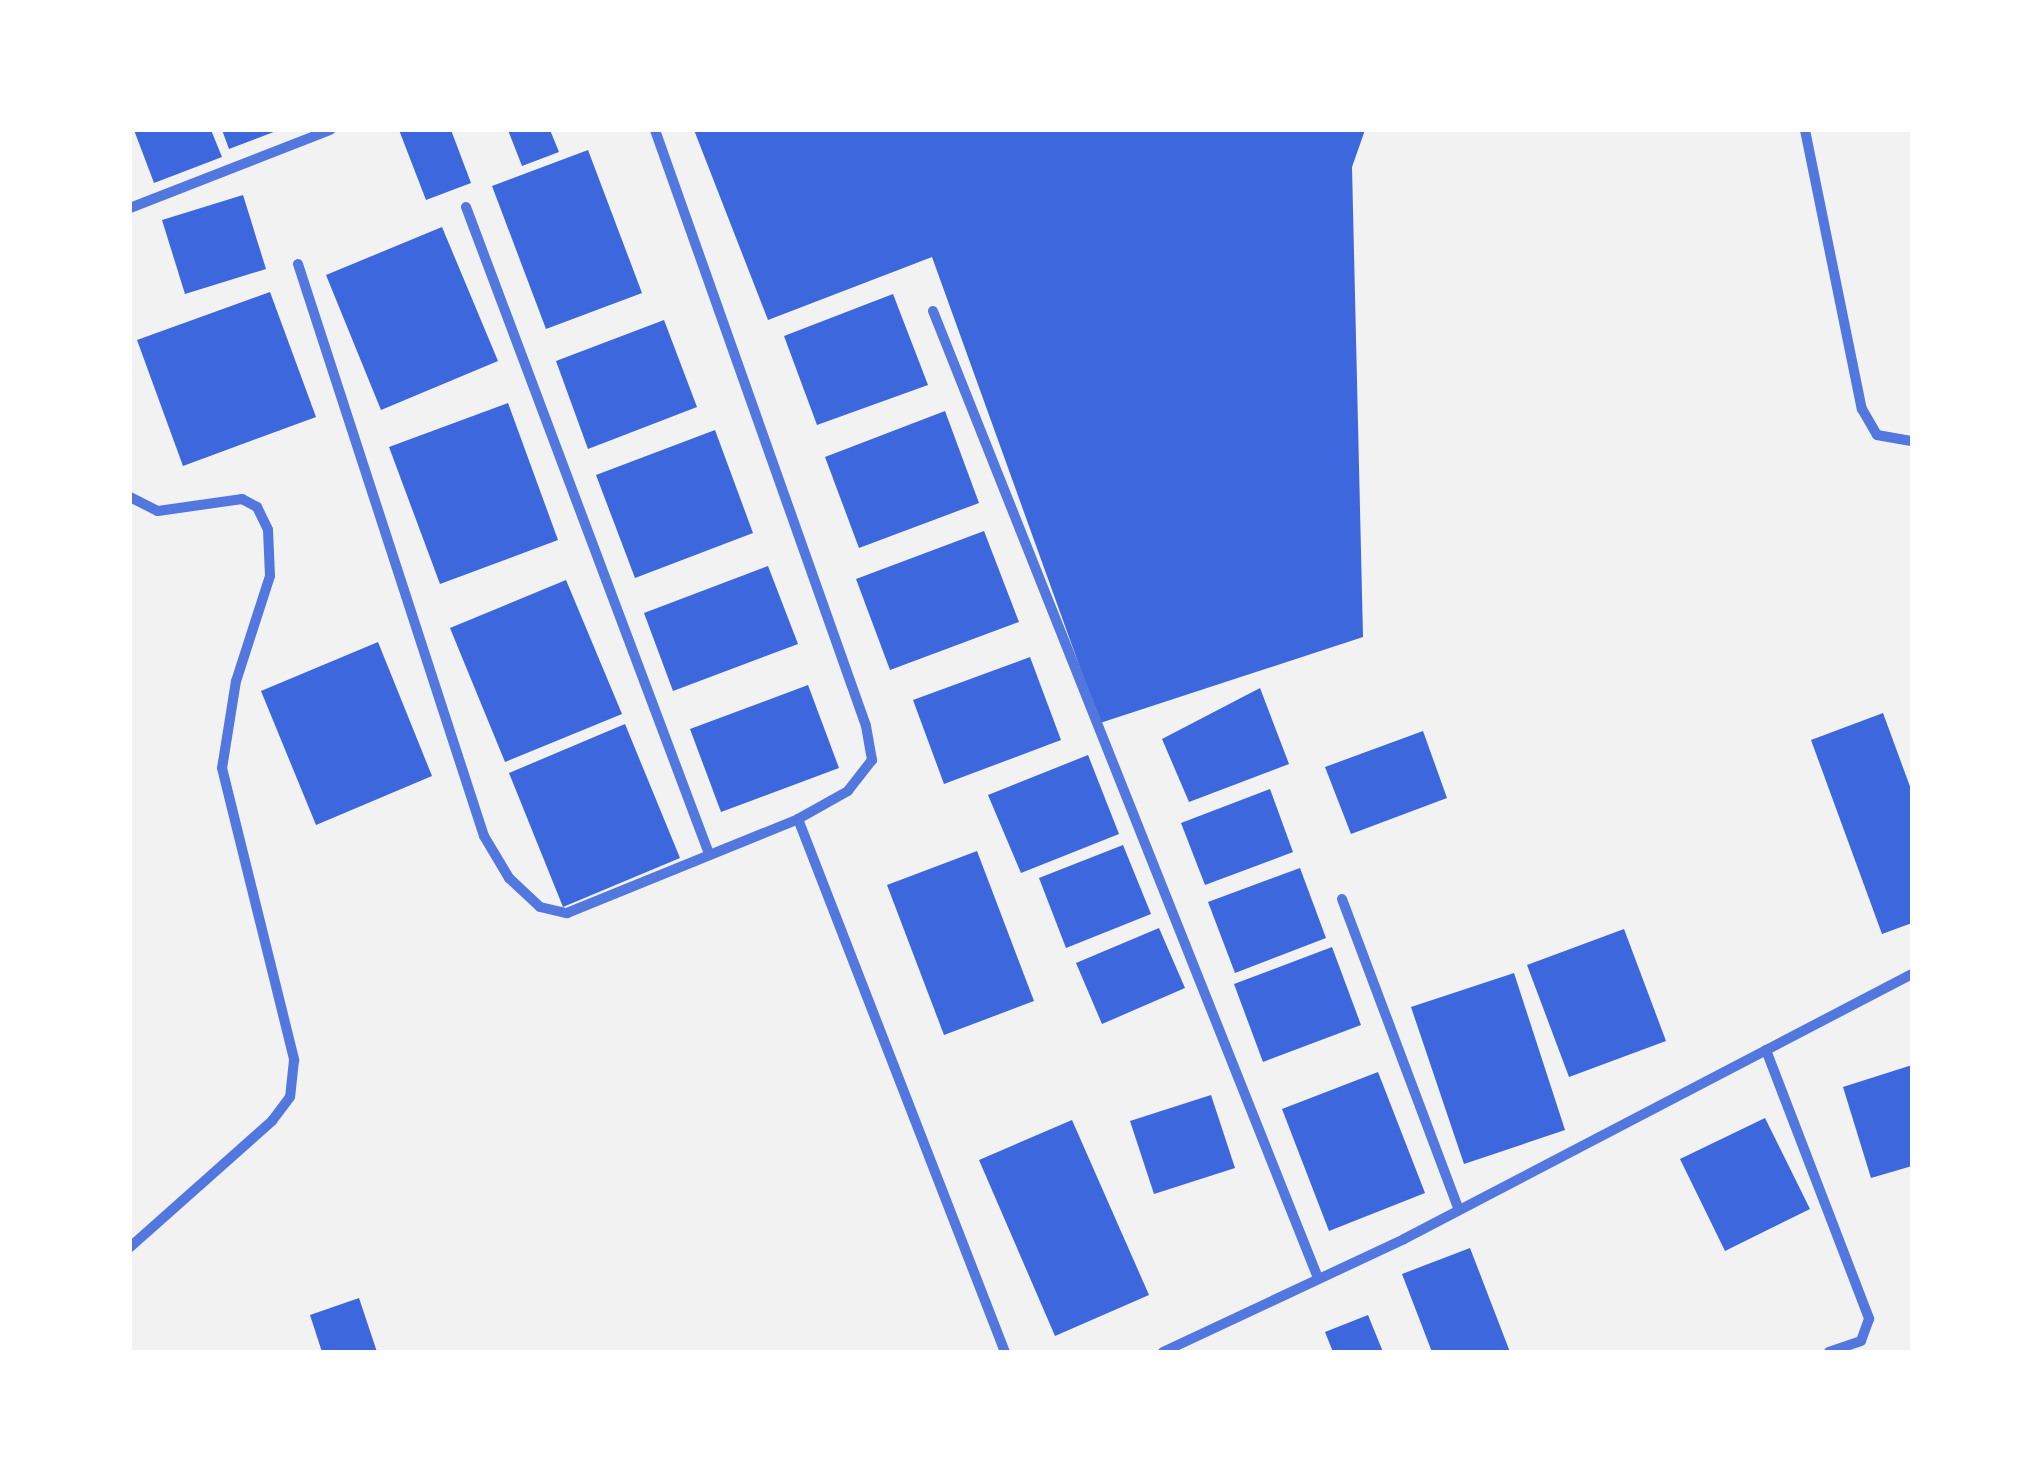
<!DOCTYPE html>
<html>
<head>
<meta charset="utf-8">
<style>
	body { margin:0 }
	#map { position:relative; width:2042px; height:1482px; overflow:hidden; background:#f2f2f2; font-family:Lato,sans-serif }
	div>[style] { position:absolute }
	.building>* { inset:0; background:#3d67dc }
	.minor>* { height:10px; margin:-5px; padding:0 5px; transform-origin:5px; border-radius:5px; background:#5277de }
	span { translate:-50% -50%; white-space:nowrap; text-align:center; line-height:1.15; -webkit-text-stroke:8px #fff; paint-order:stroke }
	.frame { position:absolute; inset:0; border:132px solid #fff; pointer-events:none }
</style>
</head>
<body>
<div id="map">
	<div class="building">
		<i style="clip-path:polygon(134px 130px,211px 130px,222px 157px,154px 183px)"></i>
		<i style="clip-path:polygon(222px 130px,279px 130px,229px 149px)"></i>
		<i style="clip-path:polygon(399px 130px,451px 130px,471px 183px,426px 200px)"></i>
		<i style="clip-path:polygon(508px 130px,550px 130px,559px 152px,522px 166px)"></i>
		<i style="clip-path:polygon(694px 130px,1365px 130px,1352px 167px,1363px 637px,1100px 723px,932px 257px,768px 320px)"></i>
		<i style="clip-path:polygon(588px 150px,642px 293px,546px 329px,492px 186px)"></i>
		<i style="clip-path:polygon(243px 195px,266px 269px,185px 294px,162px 220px)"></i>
		<i style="clip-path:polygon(442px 227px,498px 361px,381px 410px,326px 275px)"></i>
		<i style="clip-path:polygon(270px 292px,316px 417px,183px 466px,137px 340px)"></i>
		<i style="clip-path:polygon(893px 294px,928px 385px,817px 425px,784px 336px)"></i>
		<i style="clip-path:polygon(664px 320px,697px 407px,588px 449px,556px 361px)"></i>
		<i style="clip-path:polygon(508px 403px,558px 540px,440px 584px,389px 447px)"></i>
		<i style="clip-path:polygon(945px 411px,979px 503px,859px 548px,825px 457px)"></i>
		<i style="clip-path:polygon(715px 430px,753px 533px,635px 578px,596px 475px)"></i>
		<i style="clip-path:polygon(984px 531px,1019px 622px,890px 670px,856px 579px)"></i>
		<i style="clip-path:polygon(768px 566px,798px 644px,673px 691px,644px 613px)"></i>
		<i style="clip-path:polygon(566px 580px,622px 714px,505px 762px,450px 628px)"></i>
		<i style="clip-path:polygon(378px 642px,432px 776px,316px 825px,261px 691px)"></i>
		<i style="clip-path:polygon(1030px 657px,1061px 740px,944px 784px,913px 700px)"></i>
		<i style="clip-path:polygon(808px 685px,839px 768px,721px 812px,690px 729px)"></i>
		<i style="clip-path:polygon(1260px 688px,1289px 764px,1189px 802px,1162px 739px)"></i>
		<i style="clip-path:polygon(1883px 713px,1912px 792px,1912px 923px,1882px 934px,1811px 740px)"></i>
		<i style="clip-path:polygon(625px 724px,680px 858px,563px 907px,509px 773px)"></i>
		<i style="clip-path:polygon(1423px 731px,1447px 798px,1351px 834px,1325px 767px)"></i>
		<i style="clip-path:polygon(1088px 755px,1119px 834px,1021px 873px,988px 795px)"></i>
		<i style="clip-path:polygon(1270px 789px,1293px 852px,1205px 885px,1181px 823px)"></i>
		<i style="clip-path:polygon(1123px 845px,1151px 914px,1066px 948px,1039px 878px)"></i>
		<i style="clip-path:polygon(977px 851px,1034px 1001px,944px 1035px,887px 885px)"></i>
		<i style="clip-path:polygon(1300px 868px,1326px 938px,1235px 973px,1208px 902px)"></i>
		<i style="clip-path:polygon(1159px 928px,1185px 988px,1102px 1024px,1076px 963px)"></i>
		<i style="clip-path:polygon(1624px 929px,1666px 1041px,1569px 1077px,1527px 965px)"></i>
		<i style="clip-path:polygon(1332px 947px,1361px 1025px,1263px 1062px,1234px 984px)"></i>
		<i style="clip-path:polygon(1514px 973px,1565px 1130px,1464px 1164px,1411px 1007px)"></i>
		<i style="clip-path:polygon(1912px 1065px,1912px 1166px,1871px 1178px,1843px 1087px)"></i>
		<i style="clip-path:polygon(1378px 1072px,1425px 1193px,1329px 1231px,1282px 1109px)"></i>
		<i style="clip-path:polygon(1211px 1095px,1235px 1168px,1154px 1194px,1130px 1121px)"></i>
		<i style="clip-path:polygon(1765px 1118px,1810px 1209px,1725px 1251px,1680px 1159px)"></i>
		<i style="clip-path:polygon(1072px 1120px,1149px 1295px,1055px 1336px,979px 1160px)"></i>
		<i style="clip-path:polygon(1470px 1248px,1510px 1352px,1432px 1352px,1402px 1274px)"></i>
		<i style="clip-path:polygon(359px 1298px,377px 1352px,322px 1352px,310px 1315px)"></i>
		<i style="clip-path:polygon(1368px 1315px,1383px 1352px,1333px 1352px,1325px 1332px)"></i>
	</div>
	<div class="minor">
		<i style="left:655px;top:130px;width:632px;rotate:70.5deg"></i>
		<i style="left:866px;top:726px;width:35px;rotate:80deg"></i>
		<i style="left:872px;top:760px;width:39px;rotate:128deg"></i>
		<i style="left:848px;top:791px;width:57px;rotate:150.8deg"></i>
		<i style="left:798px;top:819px;width:572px;rotate:68.78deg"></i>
		<i style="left:1805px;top:130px;width:285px;rotate:78.5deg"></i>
		<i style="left:1862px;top:409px;width:30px;rotate:60deg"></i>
		<i style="left:1877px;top:435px;width:36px;rotate:10deg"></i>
		<i style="left:466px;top:207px;width:691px;rotate:69.41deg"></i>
		<i style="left:130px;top:208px;width:215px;rotate:-21.3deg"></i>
		<i style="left:298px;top:264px;width:601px;rotate:71.99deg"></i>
		<i style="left:484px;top:836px;width:49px;rotate:59.2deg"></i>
		<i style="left:509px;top:878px;width:42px;rotate:43.1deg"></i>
		<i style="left:540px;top:907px;width:28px;rotate:13deg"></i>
		<i style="left:567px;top:913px;width:249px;rotate:-22.1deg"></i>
		<i style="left:933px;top:311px;width:1041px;rotate:68.29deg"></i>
		<i style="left:130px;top:497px;width:31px;rotate:27deg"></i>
		<i style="left:158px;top:511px;width:85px;rotate:-8.1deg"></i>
		<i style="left:242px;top:499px;width:17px;rotate:28deg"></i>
		<i style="left:257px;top:507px;width:25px;rotate:64deg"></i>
		<i style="left:268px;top:530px;width:46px;rotate:87.5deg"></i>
		<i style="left:270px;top:576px;width:110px;rotate:107.9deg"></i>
		<i style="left:236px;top:681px;width:88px;rotate:99.1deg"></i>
		<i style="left:222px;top:768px;width:301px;rotate:76.1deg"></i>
		<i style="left:294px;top:1060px;width:37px;rotate:96deg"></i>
		<i style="left:290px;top:1097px;width:30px;rotate:127deg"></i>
		<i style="left:272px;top:1121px;width:190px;rotate:138.4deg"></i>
		<i style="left:1342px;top:899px;width:332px;rotate:69.4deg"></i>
		<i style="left:1766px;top:1050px;width:288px;rotate:69deg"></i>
		<i style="left:1869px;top:1319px;width:23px;rotate:110deg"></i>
		<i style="left:1861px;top:1341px;width:34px;rotate:161deg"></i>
		<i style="left:1163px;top:1352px;width:266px;rotate:-25.1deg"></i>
		<i style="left:1404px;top:1239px;width:573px;rotate:-27.55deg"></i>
	</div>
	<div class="frame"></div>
</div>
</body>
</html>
